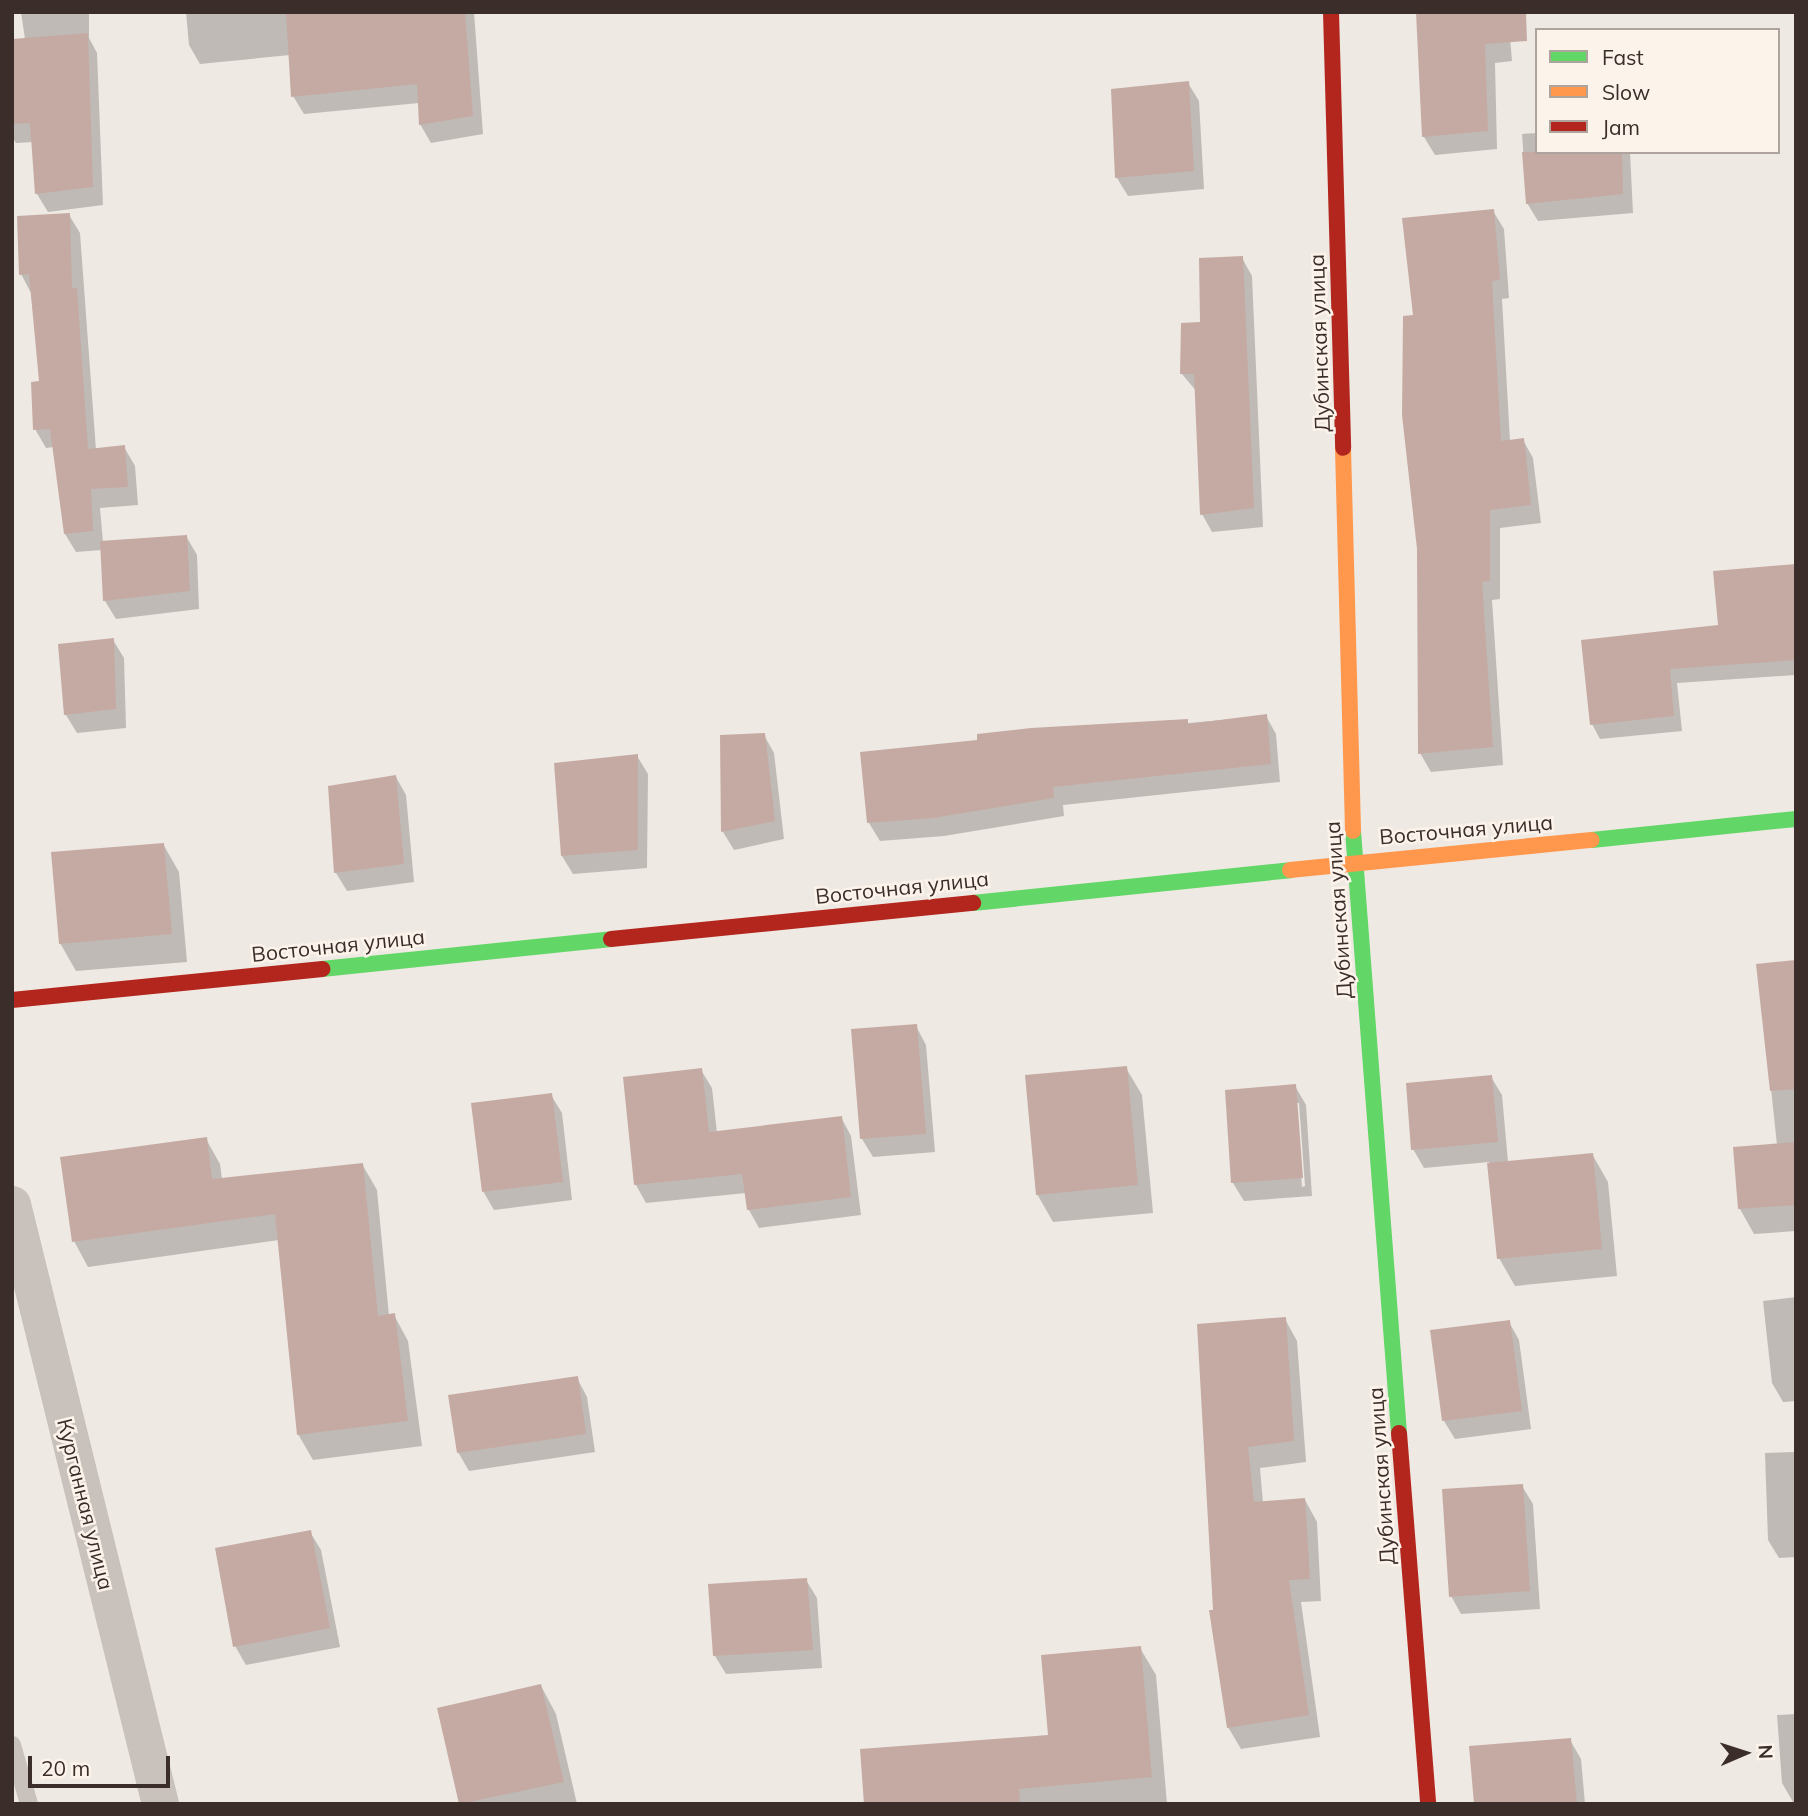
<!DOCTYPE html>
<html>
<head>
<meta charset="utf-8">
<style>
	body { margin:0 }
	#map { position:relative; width:1808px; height:1816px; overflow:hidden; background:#efe9e3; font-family:Mulish,sans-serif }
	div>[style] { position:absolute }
	.shadow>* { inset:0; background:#0003 }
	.building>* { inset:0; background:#c5aaa3 }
	.lane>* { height:18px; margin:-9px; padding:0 9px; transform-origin:9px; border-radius:9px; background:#c9c1bb }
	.street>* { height:37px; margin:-18.5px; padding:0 18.5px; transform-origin:18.5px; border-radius:18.5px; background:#c9c1bb }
	.fast>* { height:16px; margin:-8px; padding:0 8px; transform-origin:8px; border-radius:8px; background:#63d668 }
	.slow>* { height:16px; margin:-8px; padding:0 8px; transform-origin:8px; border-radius:8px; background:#ff974d }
	.jam>* { height:16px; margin:-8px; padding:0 8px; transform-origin:8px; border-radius:8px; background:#b3261e }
	span { translate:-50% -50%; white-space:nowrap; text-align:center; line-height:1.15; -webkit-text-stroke:5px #fcf3eb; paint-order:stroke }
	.street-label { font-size:21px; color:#3b2d29 }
	.frame { position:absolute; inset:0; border:14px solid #3b2d29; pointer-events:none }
	.legend { position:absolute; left:1535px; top:28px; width:245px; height:126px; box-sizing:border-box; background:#fcf3eb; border:2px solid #afa49d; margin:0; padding:9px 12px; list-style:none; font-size:21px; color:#3b2d29 }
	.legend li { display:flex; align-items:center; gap:14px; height:35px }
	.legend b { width:35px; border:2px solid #afa49d }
	.north { position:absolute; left:1710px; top:1718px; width:70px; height:70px; -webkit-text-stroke:5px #fcf3eb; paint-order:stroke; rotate:87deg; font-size:19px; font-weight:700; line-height:28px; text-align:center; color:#3b2d29 }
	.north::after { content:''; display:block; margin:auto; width:24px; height:32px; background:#3b2d29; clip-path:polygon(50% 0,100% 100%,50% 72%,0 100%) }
	.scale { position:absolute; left:28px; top:1756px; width:142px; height:32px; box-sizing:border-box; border:4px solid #3b2d29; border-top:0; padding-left:9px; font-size:21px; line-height:24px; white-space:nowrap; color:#3b2d29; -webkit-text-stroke:5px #fcf3eb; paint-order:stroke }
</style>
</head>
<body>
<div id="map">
	<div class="shadow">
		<i style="clip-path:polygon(21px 12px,89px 12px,89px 38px,97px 53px,103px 205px,48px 212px,37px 194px,34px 142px,16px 143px,12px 137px,12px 40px,25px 39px)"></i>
		<i style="clip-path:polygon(186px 12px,474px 12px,483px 134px,431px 143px,420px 124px,419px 103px,304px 114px,293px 96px,290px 55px,200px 64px,189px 45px)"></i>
		<i style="clip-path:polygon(1417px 12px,1508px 12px,1512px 61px,1495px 63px,1497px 149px,1435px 155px,1424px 137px)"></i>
		<i style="clip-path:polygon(1188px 83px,1199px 101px,1204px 189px,1128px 196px,1117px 178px,1112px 91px)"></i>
		<i style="clip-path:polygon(1537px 133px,1537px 152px,1630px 152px,1633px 213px,1538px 221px,1527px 203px,1522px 134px)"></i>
		<i style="clip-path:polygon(1493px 211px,1504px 229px,1509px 298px,1502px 299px,1510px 441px,1523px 440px,1533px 458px,1541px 523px,1500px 528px,1500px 599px,1492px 600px,1503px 765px,1431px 772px,1420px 753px,1415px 317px)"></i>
		<i style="clip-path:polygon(69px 215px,80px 233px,96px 450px,124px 447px,135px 466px,138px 505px,100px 508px,103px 542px,186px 536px,197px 555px,199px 609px,116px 619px,105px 601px,102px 550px,76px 552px,65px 534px,54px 447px,46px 448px,35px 429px,41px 383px,31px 293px,21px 274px)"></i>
		<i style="clip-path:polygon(1242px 258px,1252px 276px,1263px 527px,1212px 532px,1202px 514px,1197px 392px,1182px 374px,1201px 323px)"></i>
		<i style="clip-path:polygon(1796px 566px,1796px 675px,1677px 683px,1682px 731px,1600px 739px,1592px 724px)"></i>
		<i style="clip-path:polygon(113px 640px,124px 658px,126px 728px,77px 733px,66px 715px,60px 645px)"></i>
		<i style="clip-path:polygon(1266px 716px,1276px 734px,1280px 782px,1063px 805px,1064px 816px,944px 836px,880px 841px,869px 823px,979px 742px)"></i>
		<i style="clip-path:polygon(764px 735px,774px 753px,784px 839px,734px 850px,723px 832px,722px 737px)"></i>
		<i style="clip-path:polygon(637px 756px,648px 774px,647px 868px,573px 874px,562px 856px)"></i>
		<i style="clip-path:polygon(396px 777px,406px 795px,414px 882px,347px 891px,336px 873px,330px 787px)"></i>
		<i style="clip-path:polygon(163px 844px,179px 872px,187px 962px,76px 971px,60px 943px)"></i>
		<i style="clip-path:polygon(1796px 962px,1796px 1231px,1754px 1234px,1740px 1209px,1735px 1148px,1777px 1145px,1758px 966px)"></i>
		<i style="clip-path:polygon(916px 1026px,926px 1045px,935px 1152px,873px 1157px,862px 1139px)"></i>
		<i style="clip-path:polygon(1126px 1068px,1142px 1095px,1153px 1213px,1053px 1222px,1037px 1194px)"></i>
		<i style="clip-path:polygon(701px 1070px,712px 1088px,717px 1133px,841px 1117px,851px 1136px,861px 1215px,759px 1228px,749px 1210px,746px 1193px,646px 1203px,636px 1185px,625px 1078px)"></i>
		<i style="clip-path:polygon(1491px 1077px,1502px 1095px,1508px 1162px,1592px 1154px,1608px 1182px,1617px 1276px,1515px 1286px,1499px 1258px,1489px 1162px,1424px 1168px,1413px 1149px)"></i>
		<i style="clip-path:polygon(evenodd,1295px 1086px,1306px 1105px,1312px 1196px,1244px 1201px,1233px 1183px,1295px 1086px,1296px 1103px,1299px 1103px,1305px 1186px,1302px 1187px,1296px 1103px)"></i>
		<i style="clip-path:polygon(551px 1095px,562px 1113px,572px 1200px,494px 1210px,483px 1191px)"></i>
		<i style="clip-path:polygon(206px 1139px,220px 1164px,222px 1179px,362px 1164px,377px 1190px,389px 1316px,394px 1315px,408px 1341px,422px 1446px,313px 1460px,298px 1434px,279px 1240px,88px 1267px,74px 1241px)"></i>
		<i style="clip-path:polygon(1796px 1297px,1796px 1401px,1783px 1402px,1772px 1383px,1763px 1301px)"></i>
		<i style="clip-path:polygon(1285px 1319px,1297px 1341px,1306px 1462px,1260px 1468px,1263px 1503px,1305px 1500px,1317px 1522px,1321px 1601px,1301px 1602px,1320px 1737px,1241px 1749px,1228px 1727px,1215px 1611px,1198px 1325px)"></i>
		<i style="clip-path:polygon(1509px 1322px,1519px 1340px,1531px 1429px,1455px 1439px,1444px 1421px)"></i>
		<i style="clip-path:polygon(577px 1378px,587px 1397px,595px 1452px,469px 1471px,458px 1452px)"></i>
		<i style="clip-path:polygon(1796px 1452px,1796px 1557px,1779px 1558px,1768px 1540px,1765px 1453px)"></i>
		<i style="clip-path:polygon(1522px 1486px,1533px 1504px,1540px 1609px,1461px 1614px,1451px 1596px)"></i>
		<i style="clip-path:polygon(310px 1532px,321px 1550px,340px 1647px,246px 1665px,235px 1646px)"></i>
		<i style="clip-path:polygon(806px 1580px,817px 1598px,822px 1668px,726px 1674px,715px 1656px)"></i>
		<i style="clip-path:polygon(1140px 1648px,1156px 1675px,1167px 1804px,866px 1804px,1050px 1736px)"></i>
		<i style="clip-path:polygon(541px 1686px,556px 1714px,577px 1804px,460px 1804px,440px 1709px)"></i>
		<i style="clip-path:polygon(1796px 1714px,1796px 1802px,1793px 1802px,1782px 1783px,1777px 1715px)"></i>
		<i style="clip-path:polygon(1570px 1740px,1581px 1759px,1585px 1804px,1476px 1804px)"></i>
	</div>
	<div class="building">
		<i style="clip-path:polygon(286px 12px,465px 12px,473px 116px,419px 125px,417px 84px,291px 97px)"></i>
		<i style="clip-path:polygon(1416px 12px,1526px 12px,1527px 41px,1485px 44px,1488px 131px,1422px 137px)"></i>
		<i style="clip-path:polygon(88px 33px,93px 187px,35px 194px,30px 123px,12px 124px,12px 39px)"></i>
		<i style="clip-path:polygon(1189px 81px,1194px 171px,1115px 178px,1111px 89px)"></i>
		<i style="clip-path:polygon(1522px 152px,1622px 152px,1623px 194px,1526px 204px)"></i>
		<i style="clip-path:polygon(1494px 209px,1500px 280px,1492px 281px,1501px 441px,1524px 438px,1531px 505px,1490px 510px,1490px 581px,1482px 582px,1493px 747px,1418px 754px,1417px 549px,1402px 415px,1403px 316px,1413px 315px,1402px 218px)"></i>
		<i style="clip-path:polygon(70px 213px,72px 288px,77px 288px,88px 449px,125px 445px,128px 487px,91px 489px,93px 531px,64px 534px,50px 429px,33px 430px,31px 382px,39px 381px,29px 274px,19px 275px,17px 216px)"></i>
		<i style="clip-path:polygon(1243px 256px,1254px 508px,1200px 515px,1194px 374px,1180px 374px,1181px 323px,1200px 322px,1199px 258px)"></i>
		<i style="clip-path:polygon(187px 535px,190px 591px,103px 601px,100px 541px)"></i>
		<i style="clip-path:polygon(1796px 564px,1796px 660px,1670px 669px,1674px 716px,1590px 725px,1581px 640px,1718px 625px,1713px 571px)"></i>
		<i style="clip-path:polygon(114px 638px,116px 709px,64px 715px,58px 644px)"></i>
		<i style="clip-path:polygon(1267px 714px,1271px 764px,1053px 787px,1054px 798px,933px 818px,867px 823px,860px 752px,977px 740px,977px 734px,1031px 728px,1188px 719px,1188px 724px)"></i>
		<i style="clip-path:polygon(765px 733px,775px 821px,721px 832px,720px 735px)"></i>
		<i style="clip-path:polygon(638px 754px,638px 850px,561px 856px,554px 763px)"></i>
		<i style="clip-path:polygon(396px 775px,404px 864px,334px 873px,328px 786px)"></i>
		<i style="clip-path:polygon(164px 843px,172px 934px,59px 944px,51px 852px)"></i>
		<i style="clip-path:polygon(1796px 960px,1796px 1089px,1770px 1091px,1756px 964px)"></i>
		<i style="clip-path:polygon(917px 1024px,926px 1134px,860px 1139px,851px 1029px)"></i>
		<i style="clip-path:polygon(1127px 1066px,1138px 1185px,1036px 1195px,1025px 1075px)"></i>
		<i style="clip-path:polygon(702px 1068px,709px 1132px,842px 1116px,851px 1197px,747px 1210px,742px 1174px,634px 1185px,623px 1077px)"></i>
		<i style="clip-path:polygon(1492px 1075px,1498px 1142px,1411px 1150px,1406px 1083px)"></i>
		<i style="clip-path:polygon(1296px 1084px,1303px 1178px,1231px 1183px,1225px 1090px)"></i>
		<i style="clip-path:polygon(552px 1093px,563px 1182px,482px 1192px,471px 1103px)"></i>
		<i style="clip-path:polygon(207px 1137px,212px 1179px,363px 1163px,378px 1316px,395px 1313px,408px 1421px,297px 1435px,275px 1214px,72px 1242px,60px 1157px)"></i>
		<i style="clip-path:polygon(1796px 1142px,1796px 1205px,1738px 1209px,1733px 1147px)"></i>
		<i style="clip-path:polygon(1593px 1153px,1602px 1249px,1497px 1259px,1487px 1163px)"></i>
		<i style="clip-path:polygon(1286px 1317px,1294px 1441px,1248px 1447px,1254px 1502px,1305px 1498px,1310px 1579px,1289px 1580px,1309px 1715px,1227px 1728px,1209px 1610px,1213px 1610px,1197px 1324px)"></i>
		<i style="clip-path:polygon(1510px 1320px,1522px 1411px,1442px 1421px,1430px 1330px)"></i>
		<i style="clip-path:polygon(578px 1376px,586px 1434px,457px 1453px,448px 1395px)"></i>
		<i style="clip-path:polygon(1523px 1484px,1530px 1591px,1449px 1597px,1442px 1489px)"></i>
		<i style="clip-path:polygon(311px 1530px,330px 1628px,233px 1647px,215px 1548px)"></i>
		<i style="clip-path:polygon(807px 1578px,813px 1650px,713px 1656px,708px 1584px)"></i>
		<i style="clip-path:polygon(1141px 1646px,1152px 1777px,1019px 1789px,1020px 1804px,864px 1804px,860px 1749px,1048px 1735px,1041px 1655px)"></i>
		<i style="clip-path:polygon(541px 1684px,564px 1782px,459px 1804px,437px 1708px)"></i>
		<i style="clip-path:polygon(1571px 1738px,1577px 1804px,1474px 1804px,1469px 1746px)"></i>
	</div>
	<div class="lane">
		<i style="left:12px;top:1745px;width:61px;rotate:73.9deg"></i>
	</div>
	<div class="street">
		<i style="left:12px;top:1204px;width:618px;rotate:76.14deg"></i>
	</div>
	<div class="fast">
		<i style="left:1353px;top:831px;width:604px;rotate:85.63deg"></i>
		<i style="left:1592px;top:840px;width:205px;rotate:-5.9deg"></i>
		<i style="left:973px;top:903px;width:319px;rotate:-5.9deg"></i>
		<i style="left:322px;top:969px;width:291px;rotate:-5.9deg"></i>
	</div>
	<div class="slow">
		<i style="left:1343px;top:448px;width:383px;rotate:88.5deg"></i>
		<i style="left:1290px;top:870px;width:303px;rotate:-5.7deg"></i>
	</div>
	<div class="jam">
		<i style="left:1331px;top:12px;width:436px;rotate:88.4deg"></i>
		<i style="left:611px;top:939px;width:364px;rotate:-5.7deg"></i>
		<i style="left:12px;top:1000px;width:312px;rotate:-5.7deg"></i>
		<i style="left:1399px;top:1433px;width:372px;rotate:85.5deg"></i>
	</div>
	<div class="street-label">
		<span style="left:1319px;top:343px;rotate:-92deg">Дубинская улица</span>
		<span style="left:1466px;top:829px;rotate:-5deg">Восточная улица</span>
		<span style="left:902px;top:887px;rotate:-6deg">Восточная улица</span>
		<span style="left:1338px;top:910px;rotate:-94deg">Дубинская улица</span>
		<span style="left:338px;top:945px;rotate:-6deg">Восточная улица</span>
		<span style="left:1381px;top:1476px;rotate:-94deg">Дубинская улица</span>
		<span style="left:86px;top:1504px;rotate:76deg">Курганная улица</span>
	</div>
	<div class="frame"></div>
	<ul class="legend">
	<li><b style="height:9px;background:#63d668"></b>Fast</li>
	<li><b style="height:9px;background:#ff974d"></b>Slow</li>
	<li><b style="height:9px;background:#b3261e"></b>Jam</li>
	</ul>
	<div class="north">N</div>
	<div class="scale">20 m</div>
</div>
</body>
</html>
